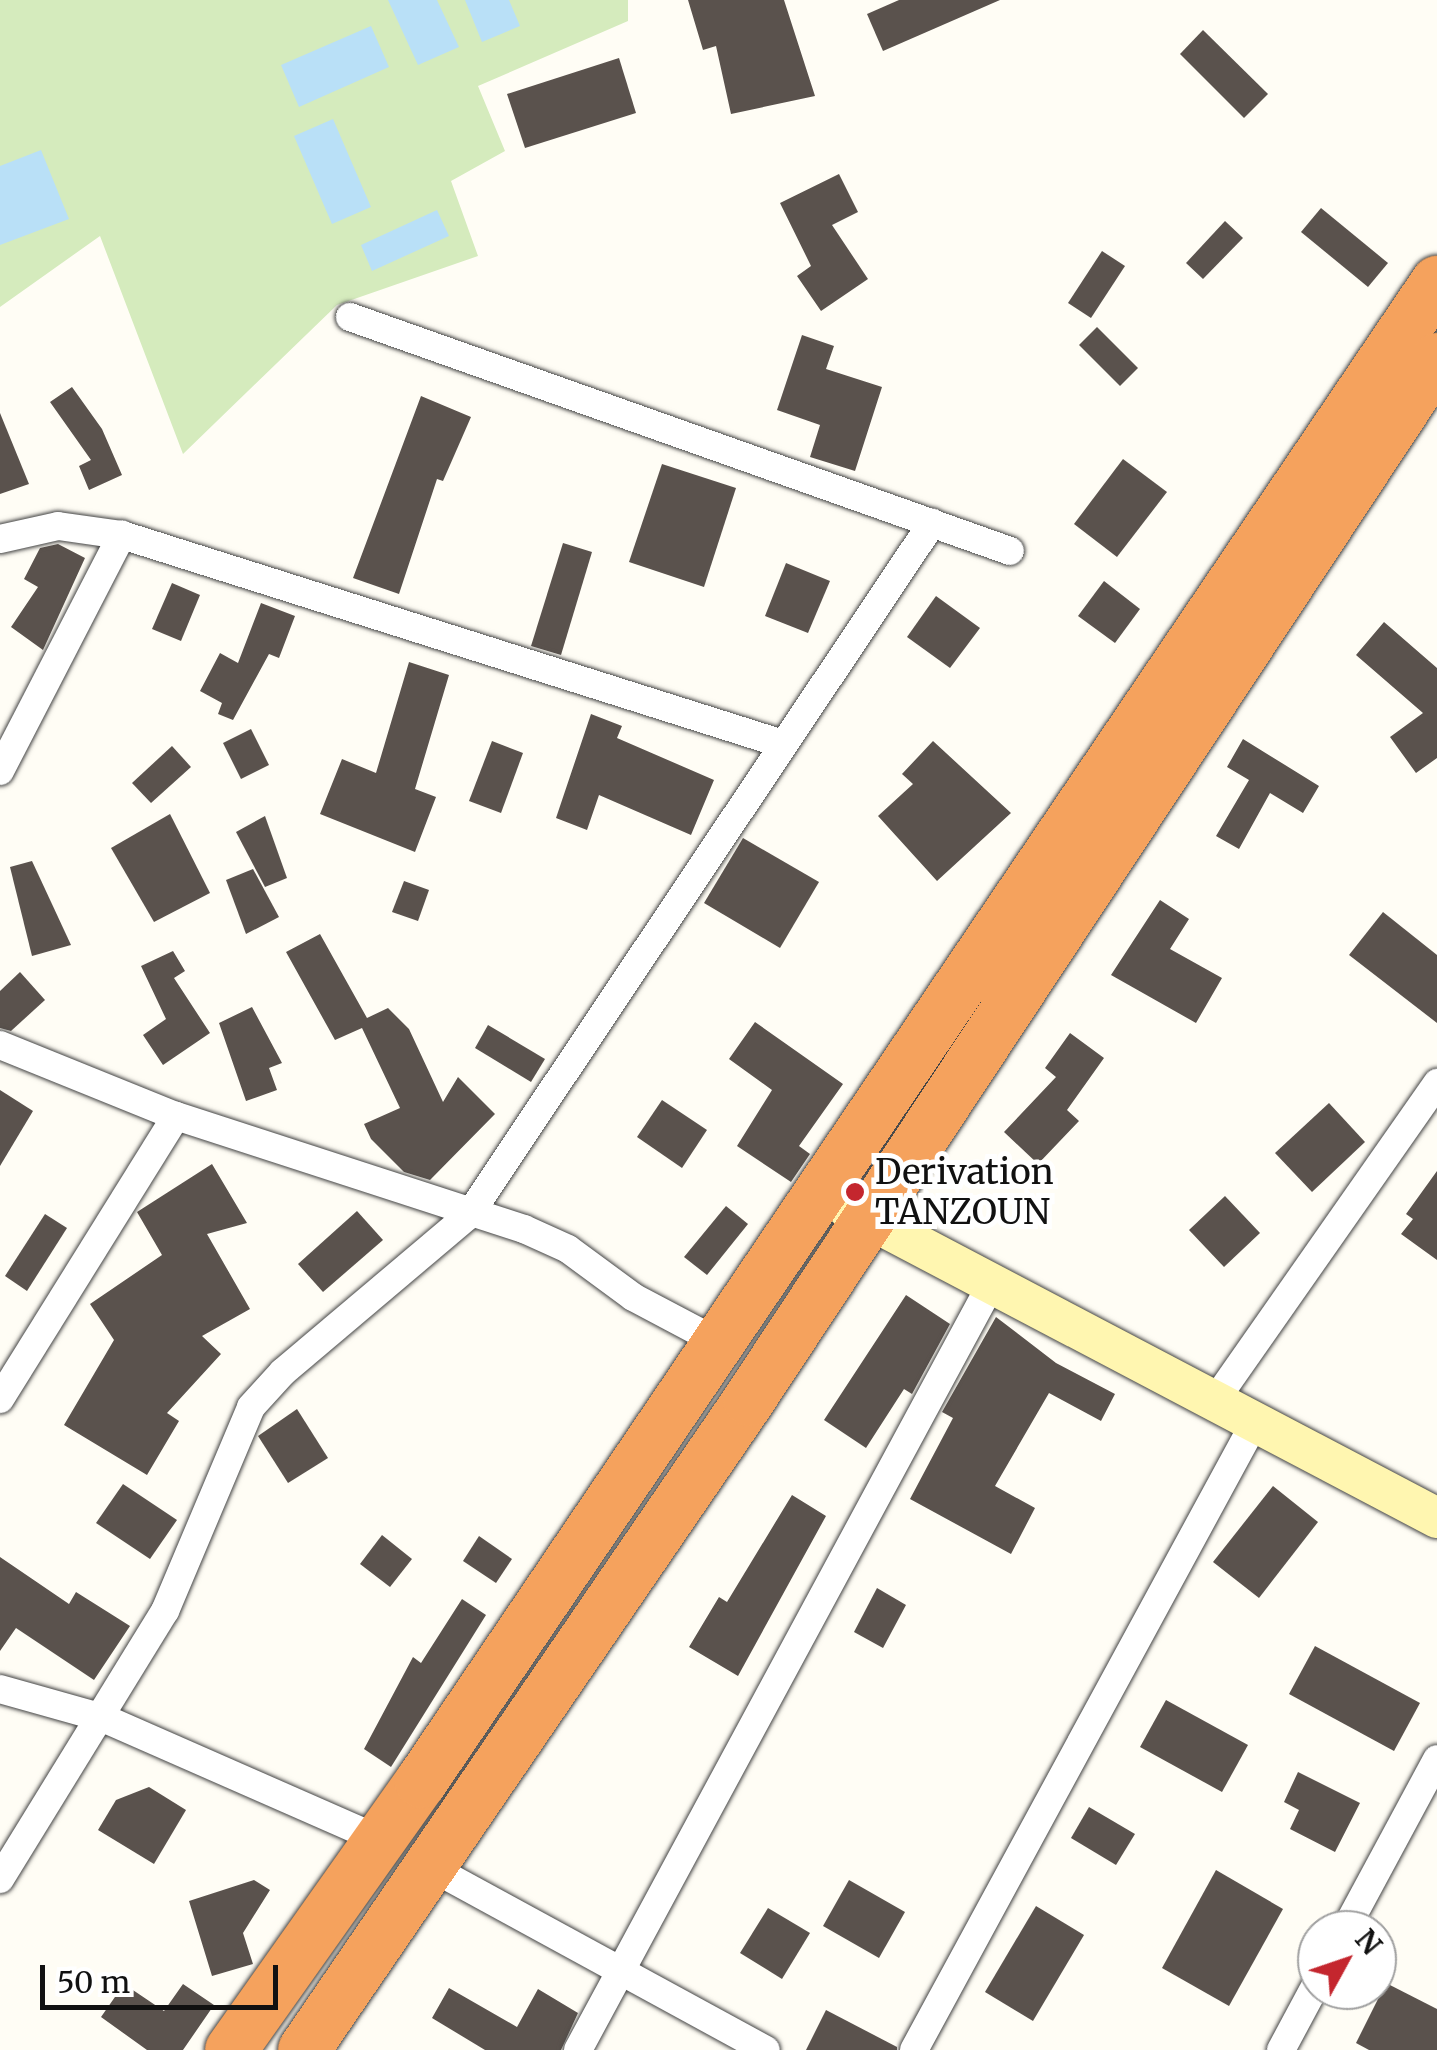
<!DOCTYPE html>
<html>
<head>
<meta charset="utf-8">
<style>
	body { margin:0 }
	#map { position:relative; width:1437px; height:2050px; overflow:hidden; background:#fffdf5; font-family:Merriweather,serif }
	div>[style] { position:absolute }
	.green>* { inset:0; background:#d5ebbd }
	.water>* { inset:0; background:#b9e0f7 }
	.building>* { inset:0; background:#5a524d }
	.roads { filter:drop-shadow(0 0 2px #444) drop-shadow(0 0 2px #444) }
	.street>* { height:28px; margin:-14px; padding:0 14px; transform-origin:14px; border-radius:14px; background:#fff }
	.secondary>* { height:40px; margin:-20px; padding:0 20px; transform-origin:20px; border-radius:20px; background:#fff6b0 }
	.highway>* { height:52px; margin:-26px; padding:0 26px; transform-origin:26px; border-radius:26px; background:#f5a25d }
	.dots>* { width:28px; height:28px; translate:-50% -50%; box-sizing:border-box; border:5px solid #fff; border-radius:50% }
	span { translate:-50% -50%; white-space:nowrap; text-align:center; line-height:1.15; -webkit-text-stroke:10px #fff; paint-order:stroke }
	.poi-label { font-size:35px; color:#111 }
	.left { translate:0 -50%; text-align:left }
	.north { position:absolute; left:1297px; top:1910px; width:100px; height:100px; box-sizing:border-box; background:#fff; border:2px solid #a0a0a0; border-radius:50%; rotate:50deg; font-size:28px; font-weight:700; line-height:40px; text-align:center; color:#111 }
	.north::after { content:''; display:block; margin:auto; width:35px; height:45px; background:#c4262e; clip-path:polygon(50% 0,100% 100%,50% 72%,0 100%) }
	.scale { position:absolute; left:40px; top:1965px; width:238px; height:45px; box-sizing:border-box; border:5px solid #111; border-top:0; padding-left:12px; font-size:30px; line-height:35px; white-space:nowrap; color:#111; -webkit-text-stroke:8px #fff; paint-order:stroke }
</style>
</head>
<body>
<div id="map">
	<div class="green">
		<i style="clip-path:polygon(0 0,628px 0,628px 21px,478px 86px,505px 151px,451px 181px,478px 256px,337px 305px,183px 454px,100px 236px,0 307px)"></i>
	</div>
	<div class="water">
		<i style="clip-path:polygon(388px 0,437px 0,459px 47px,418px 65px)"></i>
		<i style="clip-path:polygon(465px 0,509px 0,520px 26px,482px 42px)"></i>
		<i style="clip-path:polygon(371px 26px,389px 67px,299px 107px,281px 65px)"></i>
		<i style="clip-path:polygon(333px 119px,371px 207px,332px 224px,294px 136px)"></i>
		<i style="clip-path:polygon(41px 150px,69px 219px,0 245px,0 166px)"></i>
		<i style="clip-path:polygon(437px 210px,449px 236px,372px 271px,361px 245px)"></i>
	</div>
	<div class="building">
		<i style="clip-path:polygon(688px 0,784px 0,815px 96px,731px 114px,716px 46px,703px 50px)"></i>
		<i style="clip-path:polygon(899px 0,1000px 0,883px 51px,867px 14px)"></i>
		<i style="clip-path:polygon(1203px 30px,1268px 94px,1244px 118px,1180px 54px)"></i>
		<i style="clip-path:polygon(619px 58px,636px 113px,525px 148px,507px 94px)"></i>
		<i style="clip-path:polygon(839px 174px,858px 212px,832px 225px,868px 279px,821px 311px,797px 276px,811px 266px,780px 203px)"></i>
		<i style="clip-path:polygon(1321px 208px,1388px 263px,1368px 287px,1301px 232px)"></i>
		<i style="clip-path:polygon(1225px 221px,1243px 238px,1203px 279px,1186px 263px)"></i>
		<i style="clip-path:polygon(1102px 251px,1125px 266px,1091px 318px,1068px 303px)"></i>
		<i style="clip-path:polygon(1097px 327px,1138px 368px,1120px 386px,1079px 345px)"></i>
		<i style="clip-path:polygon(802px 335px,834px 346px,826px 369px,882px 387px,855px 471px,810px 457px,820px 425px,777px 410px)"></i>
		<i style="clip-path:polygon(72px 387px,102px 429px,122px 475px,89px 490px,79px 466px,91px 460px,50px 402px)"></i>
		<i style="clip-path:polygon(421px 396px,471px 417px,443px 481px,437px 479px,399px 594px,353px 578px)"></i>
		<i style="clip-path:polygon(0 413px,29px 484px,0 494px)"></i>
		<i style="clip-path:polygon(1123px 459px,1167px 492px,1117px 557px,1074px 524px)"></i>
		<i style="clip-path:polygon(662px 464px,736px 488px,704px 587px,629px 562px)"></i>
		<i style="clip-path:polygon(563px 543px,592px 552px,561px 655px,531px 646px)"></i>
		<i style="clip-path:polygon(58px 544px,85px 558px,43px 650px,11px 627px,38px 587px,24px 579px,40px 548px)"></i>
		<i style="clip-path:polygon(786px 563px,830px 581px,808px 633px,765px 616px)"></i>
		<i style="clip-path:polygon(1104px 581px,1140px 609px,1115px 643px,1078px 616px)"></i>
		<i style="clip-path:polygon(172px 583px,200px 595px,181px 641px,152px 629px)"></i>
		<i style="clip-path:polygon(936px 596px,980px 628px,950px 668px,907px 637px)"></i>
		<i style="clip-path:polygon(261px 603px,295px 616px,279px 658px,269px 654px,233px 720px,218px 714px,222px 703px,200px 691px,220px 653px,238px 663px)"></i>
		<i style="clip-path:polygon(1384px 622px,1437px 668px,1437px 758px,1416px 773px,1390px 737px,1423px 713px,1356px 655px)"></i>
		<i style="clip-path:polygon(409px 662px,449px 675px,415px 789px,436px 797px,415px 852px,320px 814px,342px 759px,376px 773px)"></i>
		<i style="clip-path:polygon(591px 714px,622px 726px,617px 738px,714px 780px,691px 835px,599px 795px,587px 830px,556px 818px)"></i>
		<i style="clip-path:polygon(251px 729px,269px 765px,241px 779px,223px 743px)"></i>
		<i style="clip-path:polygon(1243px 739px,1319px 786px,1303px 813px,1270px 793px,1239px 849px,1216px 836px,1249px 780px,1227px 767px)"></i>
		<i style="clip-path:polygon(492px 741px,523px 753px,501px 813px,469px 801px)"></i>
		<i style="clip-path:polygon(933px 741px,1011px 813px,937px 881px,878px 816px,913px 784px,902px 774px)"></i>
		<i style="clip-path:polygon(172px 746px,191px 767px,151px 803px,132px 783px)"></i>
		<i style="clip-path:polygon(170px 814px,210px 893px,154px 922px,111px 848px)"></i>
		<i style="clip-path:polygon(265px 816px,287px 878px,265px 887px,236px 832px)"></i>
		<i style="clip-path:polygon(743px 838px,819px 882px,780px 948px,704px 903px)"></i>
		<i style="clip-path:polygon(32px 861px,71px 945px,32px 956px,10px 867px)"></i>
		<i style="clip-path:polygon(253px 869px,279px 917px,246px 934px,226px 880px)"></i>
		<i style="clip-path:polygon(404px 881px,429px 890px,418px 921px,392px 912px)"></i>
		<i style="clip-path:polygon(1160px 900px,1189px 919px,1170px 949px,1222px 978px,1196px 1023px,1111px 975px)"></i>
		<i style="clip-path:polygon(1383px 912px,1437px 955px,1437px 1023px,1349px 955px)"></i>
		<i style="clip-path:polygon(320px 934px,367px 1018px,388px 1008px,409px 1029px,443px 1102px,458px 1077px,495px 1114px,430px 1180px,404px 1172px,371px 1139px,364px 1124px,400px 1108px,362px 1028px,335px 1040px,286px 952px)"></i>
		<i style="clip-path:polygon(173px 951px,185px 971px,174px 978px,210px 1033px,163px 1065px,143px 1035px,166px 1019px,141px 966px)"></i>
		<i style="clip-path:polygon(20px 972px,45px 1000px,11px 1031px,0 1028px,0 991px)"></i>
		<i style="clip-path:polygon(252px 1007px,282px 1063px,269px 1068px,277px 1090px,246px 1101px,219px 1023px)"></i>
		<i style="clip-path:polygon(755px 1022px,843px 1084px,799px 1146px,810px 1154px,791px 1182px,737px 1146px,772px 1090px,729px 1059px)"></i>
		<i style="clip-path:polygon(488px 1025px,545px 1059px,531px 1082px,475px 1048px)"></i>
		<i style="clip-path:polygon(1070px 1033px,1104px 1058px,1067px 1110px,1079px 1121px,1038px 1164px,1004px 1132px,1056px 1077px,1045px 1068px)"></i>
		<i style="clip-path:polygon(0 1090px,33px 1111px,0 1166px)"></i>
		<i style="clip-path:polygon(662px 1100px,707px 1130px,682px 1168px,637px 1137px)"></i>
		<i style="clip-path:polygon(1329px 1103px,1365px 1142px,1312px 1192px,1275px 1153px)"></i>
		<i style="clip-path:polygon(212px 1164px,247px 1223px,207px 1234px,250px 1309px,202px 1336px,221px 1354px,167px 1413px,179px 1421px,147px 1475px,64px 1425px,114px 1340px,90px 1304px,162px 1255px,137px 1212px)"></i>
		<i style="clip-path:polygon(1437px 1171px,1437px 1260px,1401px 1234px,1413px 1219px,1406px 1214px)"></i>
		<i style="clip-path:polygon(1225px 1196px,1260px 1233px,1224px 1267px,1189px 1230px)"></i>
		<i style="clip-path:polygon(726px 1206px,748px 1224px,707px 1275px,684px 1257px)"></i>
		<i style="clip-path:polygon(357px 1211px,383px 1240px,323px 1292px,298px 1264px)"></i>
		<i style="clip-path:polygon(45px 1214px,67px 1228px,27px 1291px,5px 1276px)"></i>
		<i style="clip-path:polygon(906px 1295px,950px 1324px,912px 1394px,904px 1389px,866px 1448px,824px 1420px)"></i>
		<i style="clip-path:polygon(996px 1317px,1056px 1363px,1115px 1394px,1101px 1421px,1049px 1393px,995px 1486px,1035px 1508px,1011px 1554px,910px 1499px,953px 1418px,942px 1412px)"></i>
		<i style="clip-path:polygon(297px 1409px,328px 1458px,288px 1483px,258px 1436px)"></i>
		<i style="clip-path:polygon(123px 1484px,177px 1520px,150px 1559px,96px 1523px)"></i>
		<i style="clip-path:polygon(1273px 1486px,1318px 1522px,1259px 1598px,1213px 1562px)"></i>
		<i style="clip-path:polygon(792px 1495px,826px 1516px,738px 1676px,689px 1647px,719px 1597px,727px 1602px)"></i>
		<i style="clip-path:polygon(382px 1535px,412px 1559px,390px 1587px,360px 1564px)"></i>
		<i style="clip-path:polygon(479px 1536px,512px 1559px,496px 1583px,463px 1561px)"></i>
		<i style="clip-path:polygon(0 1557px,69px 1604px,76px 1592px,130px 1626px,94px 1680px,16px 1628px,0 1651px)"></i>
		<i style="clip-path:polygon(877px 1588px,906px 1605px,883px 1648px,854px 1632px)"></i>
		<i style="clip-path:polygon(462px 1599px,486px 1615px,391px 1767px,364px 1749px,413px 1657px,421px 1663px)"></i>
		<i style="clip-path:polygon(1315px 1646px,1420px 1703px,1394px 1751px,1289px 1694px)"></i>
		<i style="clip-path:polygon(1166px 1700px,1248px 1745px,1222px 1792px,1140px 1747px)"></i>
		<i style="clip-path:polygon(1298px 1772px,1360px 1803px,1335px 1852px,1290px 1829px,1299px 1810px,1284px 1802px)"></i>
		<i style="clip-path:polygon(149px 1787px,186px 1810px,154px 1864px,98px 1830px,116px 1800px)"></i>
		<i style="clip-path:polygon(1089px 1807px,1135px 1834px,1116px 1865px,1071px 1838px)"></i>
		<i style="clip-path:polygon(1216px 1870px,1283px 1909px,1229px 2006px,1162px 1968px)"></i>
		<i style="clip-path:polygon(254px 1880px,270px 1890px,243px 1933px,253px 1964px,212px 1976px,189px 1901px)"></i>
		<i style="clip-path:polygon(849px 1880px,905px 1912px,879px 1958px,823px 1926px)"></i>
		<i style="clip-path:polygon(1036px 1906px,1084px 1935px,1033px 2021px,985px 1992px)"></i>
		<i style="clip-path:polygon(768px 1908px,810px 1933px,782px 1979px,740px 1953px)"></i>
		<i style="clip-path:polygon(1386px 1983px,1437px 2009px,1437px 2050px,1369px 2050px,1356px 2043px)"></i>
		<i style="clip-path:polygon(124px 1984px,164px 2011px,183px 1984px,214px 2005px,183px 2050px,147px 2050px,101px 2017px)"></i>
		<i style="clip-path:polygon(449px 1988px,517px 2027px,538px 1989px,578px 2013px,561px 2050px,485px 2050px,432px 2018px)"></i>
		<i style="clip-path:polygon(826px 2010px,897px 2047px,897px 2050px,806px 2050px)"></i>
	</div>
	<div class="roads">
		<div class="street">
			<i style="left:350px;top:317px;width:700px;rotate:19.52deg"></i>
			<i style="left:0;top:539px;width:59px;rotate:-12.6deg"></i>
			<i style="left:58px;top:526px;width:65px;rotate:8deg"></i>
			<i style="left:122px;top:535px;width:693px;rotate:17.55deg"></i>
			<i style="left:0;top:771px;width:266px;rotate:-62.7deg"></i>
			<i style="left:0;top:1045px;width:190px;rotate:22deg"></i>
			<i style="left:176px;top:1116px;width:366px;rotate:18deg"></i>
			<i style="left:524px;top:1229px;width:48px;rotate:24.4deg"></i>
			<i style="left:568px;top:1249px;width:81px;rotate:36.4deg"></i>
			<i style="left:633px;top:1297px;width:96px;rotate:27.9deg"></i>
			<i style="left:0;top:1399px;width:333px;rotate:-58.1deg"></i>
			<i style="left:1216px;top:1399px;width:386px;rotate:-55deg"></i>
			<i style="left:0;top:1689px;width:107px;rotate:15.7deg"></i>
			<i style="left:103px;top:1718px;width:299px;rotate:23.7deg"></i>
			<i style="left:432px;top:1868px;width:380px;rotate:28.6deg"></i>
			<i style="left:0;top:1879px;width:315px;rotate:-58.4deg"></i>
			<i style="left:165px;top:1611px;width:221px;rotate:-67.1deg"></i>
			<i style="left:251px;top:1407px;width:47px;rotate:-47.6deg"></i>
			<i style="left:283px;top:1372px;width:243px;rotate:-40.2deg"></i>
			<i style="left:469px;top:1215px;width:833px;rotate:-56.21deg"></i>
			<i style="left:1345px;top:1930px;width:194px;rotate:-61.7deg"></i>
			<i style="left:578px;top:2050px;width:876px;rotate:-61.65deg"></i>
			<i style="left:914px;top:2050px;width:717px;rotate:-61.5deg"></i>
			<i style="left:1281px;top:2050px;width:76px;rotate:-61.8deg"></i>
		</div>
		<div class="secondary">
			<i style="left:846px;top:1207px;width:668px;rotate:27.75deg"></i>
		</div>
		<div class="highway">
			<i style="left:231px;top:2050px;width:329px;rotate:-54.7deg"></i>
			<i style="left:421px;top:1782px;width:1812px;rotate:-55.89deg"></i>
			<i style="left:304px;top:2050px;width:788px;rotate:-55.6deg"></i>
			<i style="left:749px;top:1400px;width:1248px;rotate:-56.54deg"></i>
		</div>
	</div>
	<div class="dots">
		<i style="left:855px;top:1192px;background:#c4262e"></i>
	</div>
	<div class="poi-label">
		<span class="left" style="left:875px;top:1192px">Derivation<br>TANZOUN</span>
	</div>
	<div class="north">N</div>
	<div class="scale">50 m</div>
</div>
</body>
</html>
